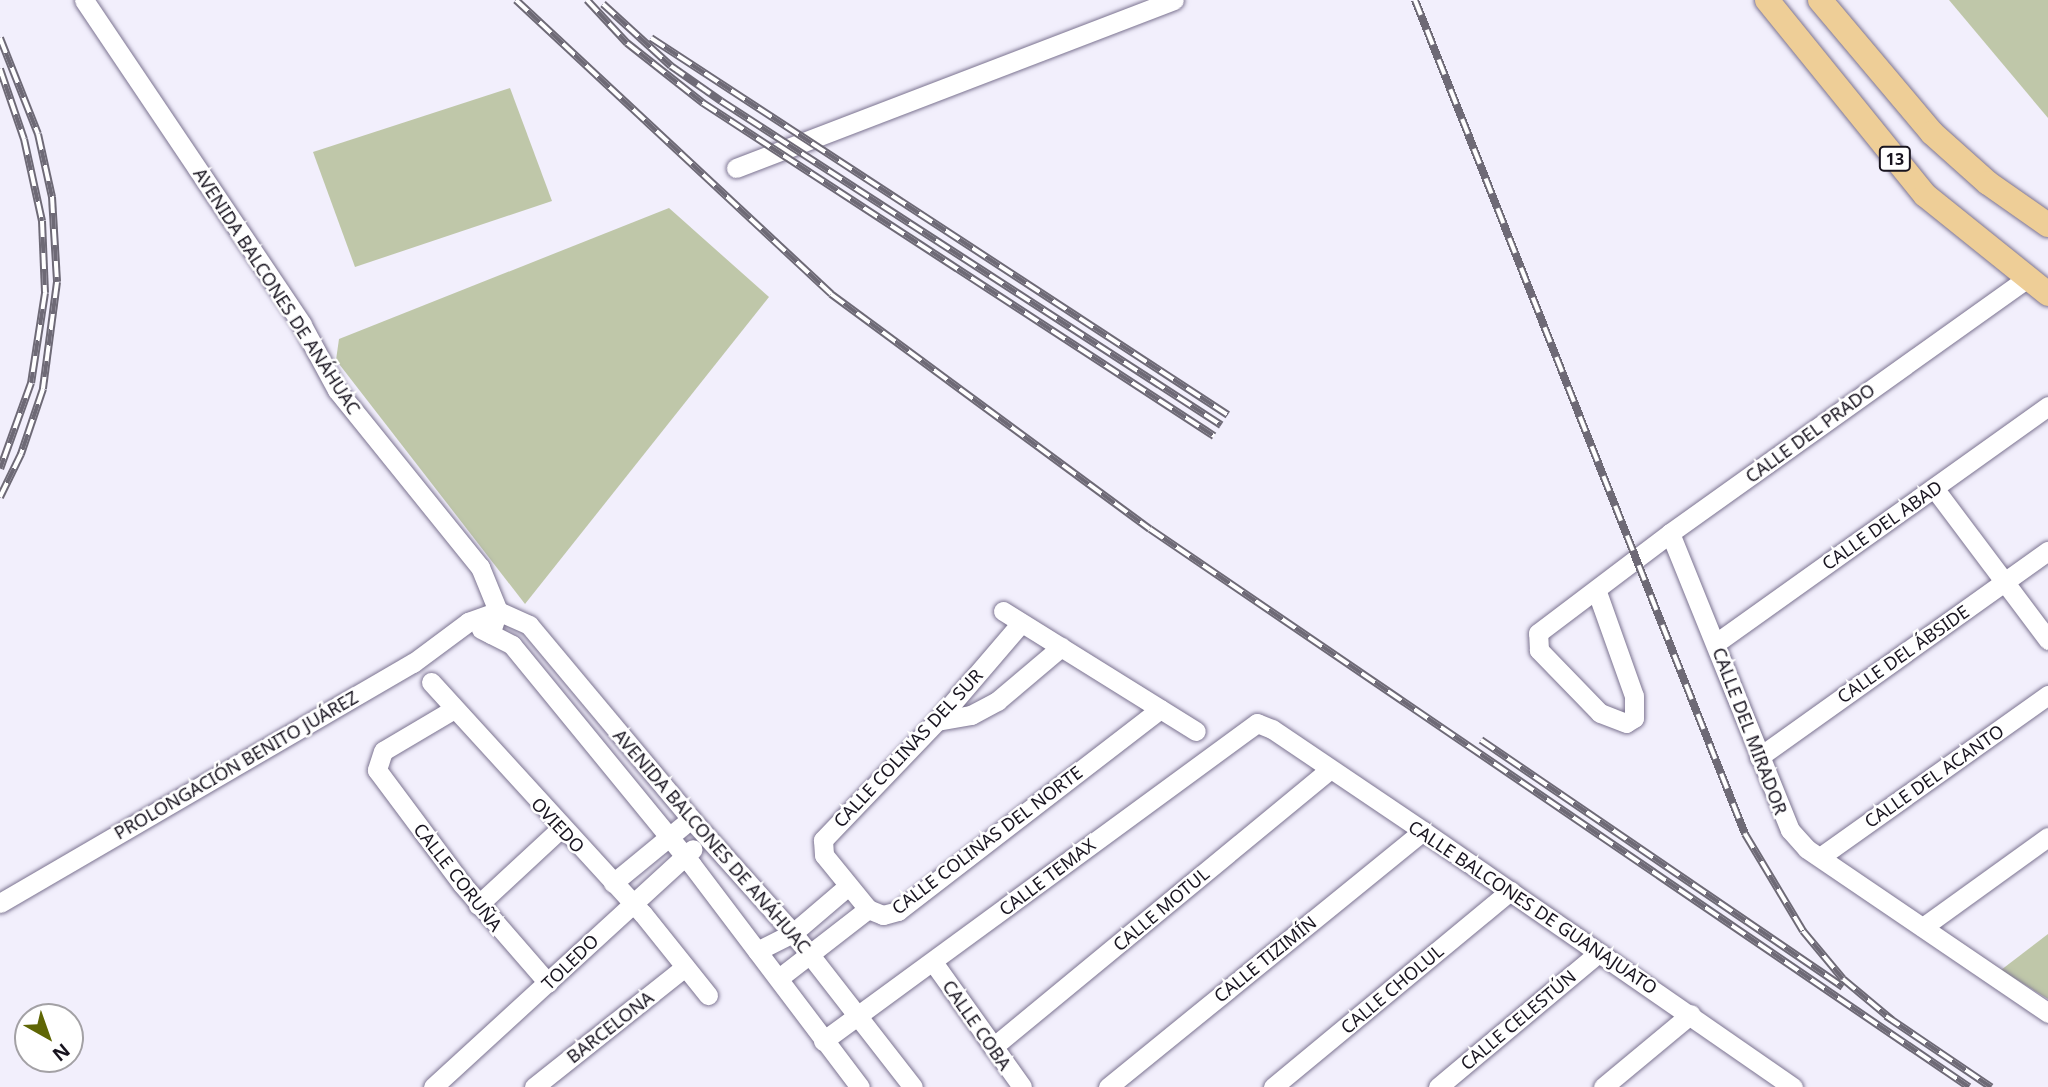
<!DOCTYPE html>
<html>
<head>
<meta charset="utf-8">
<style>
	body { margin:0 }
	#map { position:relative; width:2048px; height:1087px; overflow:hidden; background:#f2effc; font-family:"Noto Sans",sans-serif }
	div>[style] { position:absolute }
	.green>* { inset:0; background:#bfc7a9 }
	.roads { filter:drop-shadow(0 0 2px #7b7390) drop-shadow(0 0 2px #7b7390) }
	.minor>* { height:19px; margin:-9.5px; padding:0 9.5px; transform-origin:9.5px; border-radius:9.5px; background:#fff }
	.major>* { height:24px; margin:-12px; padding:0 12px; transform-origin:12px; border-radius:12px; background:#eece97 }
	.rail>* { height:8px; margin-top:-4px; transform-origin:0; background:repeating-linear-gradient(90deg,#fff 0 16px,#6e6a76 0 32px); box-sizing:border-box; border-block:2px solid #6e6a76 }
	span { translate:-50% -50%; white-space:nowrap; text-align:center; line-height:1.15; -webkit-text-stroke:5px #fff; paint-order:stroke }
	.shield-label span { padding:2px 5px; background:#fff; border:2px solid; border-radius:5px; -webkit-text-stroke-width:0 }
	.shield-label { font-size:16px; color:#18141f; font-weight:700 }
	.street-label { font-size:18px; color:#18141f }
	.north { position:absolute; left:14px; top:1003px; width:70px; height:70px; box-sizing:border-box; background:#fff; border:2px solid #a3a1a5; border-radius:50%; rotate:140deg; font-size:19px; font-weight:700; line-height:28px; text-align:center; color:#18141f }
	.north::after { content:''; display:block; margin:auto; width:24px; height:32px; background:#5f6605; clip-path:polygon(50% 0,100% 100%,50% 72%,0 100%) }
</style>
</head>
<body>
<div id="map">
	<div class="green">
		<i style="clip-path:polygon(1949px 0,2048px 0,2048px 118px)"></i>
		<i style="clip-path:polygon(510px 88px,552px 201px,355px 267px,313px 152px)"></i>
		<i style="clip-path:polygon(669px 208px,769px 297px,525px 604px,336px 360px,339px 339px)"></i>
		<i style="clip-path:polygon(2048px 934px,2048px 999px,2001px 970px)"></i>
	</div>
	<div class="roads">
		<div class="minor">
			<i style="left:84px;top:0;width:391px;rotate:56.1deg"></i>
			<i style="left:302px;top:325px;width:74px;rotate:61.7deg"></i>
			<i style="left:337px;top:390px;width:228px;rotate:51.1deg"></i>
			<i style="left:480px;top:567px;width:48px;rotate:67.8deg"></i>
			<i style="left:498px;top:611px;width:24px;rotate:109deg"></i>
			<i style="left:736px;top:168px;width:469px;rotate:-21deg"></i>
			<i style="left:1934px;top:488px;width:190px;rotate:53.1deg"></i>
			<i style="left:1670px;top:533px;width:320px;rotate:68deg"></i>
			<i style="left:1790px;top:830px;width:25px;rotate:48deg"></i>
			<i style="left:1807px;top:849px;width:292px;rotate:34.2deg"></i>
			<i style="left:1597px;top:592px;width:110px;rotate:70.4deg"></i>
			<i style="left:1634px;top:696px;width:22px;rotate:90deg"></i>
			<i style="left:1634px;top:718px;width:9px;rotate:148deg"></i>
			<i style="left:1626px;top:723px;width:28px;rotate:-159deg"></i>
			<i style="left:1600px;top:713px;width:88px;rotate:-134.1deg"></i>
			<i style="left:1539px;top:650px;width:17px;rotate:-93deg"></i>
			<i style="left:1538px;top:633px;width:166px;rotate:-37.1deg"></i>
			<i style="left:1670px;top:533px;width:437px;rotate:-35.5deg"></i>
			<i style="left:1003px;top:611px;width:227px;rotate:31.9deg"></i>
			<i style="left:1021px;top:623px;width:129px;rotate:130.6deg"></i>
			<i style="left:937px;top:721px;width:165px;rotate:133.8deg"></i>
			<i style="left:823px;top:840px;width:15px;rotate:86deg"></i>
			<i style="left:824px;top:855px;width:70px;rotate:50.8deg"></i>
			<i style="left:868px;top:909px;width:16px;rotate:22deg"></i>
			<i style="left:883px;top:915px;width:16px;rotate:-15deg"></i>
			<i style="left:898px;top:911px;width:331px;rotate:-37.6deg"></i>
			<i style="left:481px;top:629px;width:35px;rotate:27deg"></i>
			<i style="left:512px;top:645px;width:284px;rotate:50.7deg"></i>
			<i style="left:692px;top:865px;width:278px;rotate:52.9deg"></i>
			<i style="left:1716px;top:643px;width:408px;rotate:-35.5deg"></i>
			<i style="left:431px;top:682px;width:314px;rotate:47.6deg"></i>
			<i style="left:643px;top:914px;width:104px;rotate:51.3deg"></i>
			<i style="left:454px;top:709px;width:82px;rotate:149.4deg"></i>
			<i style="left:383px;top:751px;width:20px;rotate:108deg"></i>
			<i style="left:377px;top:770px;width:142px;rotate:53.3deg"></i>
			<i style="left:462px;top:884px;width:131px;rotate:49deg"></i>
			<i style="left:937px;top:721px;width:35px;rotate:-10deg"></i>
			<i style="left:971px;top:715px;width:30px;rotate:-28deg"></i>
			<i style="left:997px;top:701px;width:84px;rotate:-40.2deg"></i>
			<i style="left:1759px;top:757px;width:355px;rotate:-35.5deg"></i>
			<i style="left:1820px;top:857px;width:280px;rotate:-35.4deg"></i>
			<i style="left:613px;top:883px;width:101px;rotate:-39.4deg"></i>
			<i style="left:0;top:903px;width:478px;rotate:-30.2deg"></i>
			<i style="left:413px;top:663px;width:69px;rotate:-36.7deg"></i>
			<i style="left:468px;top:622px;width:32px;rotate:-20deg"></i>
			<i style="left:498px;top:611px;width:34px;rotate:24deg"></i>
			<i style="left:529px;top:625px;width:253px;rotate:50.1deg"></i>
			<i style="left:691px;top:819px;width:153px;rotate:48.2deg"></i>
			<i style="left:793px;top:933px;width:195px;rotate:52.1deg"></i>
			<i style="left:478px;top:905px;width:112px;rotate:-42.8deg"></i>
			<i style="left:1923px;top:927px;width:154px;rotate:-35.8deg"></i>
			<i style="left:757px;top:951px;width:40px;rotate:-26.6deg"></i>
			<i style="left:793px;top:933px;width:72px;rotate:-40.5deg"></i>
			<i style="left:933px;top:962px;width:153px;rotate:54.5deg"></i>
			<i style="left:779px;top:978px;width:113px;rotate:-37.8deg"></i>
			<i style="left:823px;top:1041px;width:538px;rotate:-36.23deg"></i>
			<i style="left:1257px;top:723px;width:16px;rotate:22deg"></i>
			<i style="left:1272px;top:729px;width:182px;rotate:34deg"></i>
			<i style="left:1423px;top:831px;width:450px;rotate:34.7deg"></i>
			<i style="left:993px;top:1047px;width:435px;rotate:-39.5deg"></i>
			<i style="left:433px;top:1087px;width:352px;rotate:-42.5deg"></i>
			<i style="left:534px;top:1087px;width:193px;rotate:-38.5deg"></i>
			<i style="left:1108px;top:1087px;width:406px;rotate:-39.1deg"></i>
			<i style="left:1273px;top:1087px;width:308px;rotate:-39.6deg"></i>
			<i style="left:1438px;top:1087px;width:209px;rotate:-39.9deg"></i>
			<i style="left:1603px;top:1087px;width:114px;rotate:-39.7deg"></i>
		</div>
		<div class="major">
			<i style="left:1767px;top:0;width:251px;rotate:51deg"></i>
			<i style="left:1925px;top:195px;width:158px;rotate:38.8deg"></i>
			<i style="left:1820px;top:0;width:174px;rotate:49.9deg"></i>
			<i style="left:1932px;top:133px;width:75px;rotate:41.8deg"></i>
			<i style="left:1988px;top:183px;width:73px;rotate:35deg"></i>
		</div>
	</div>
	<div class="rail">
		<i style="left:516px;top:0;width:431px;rotate:43deg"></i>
		<i style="left:831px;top:294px;width:396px;rotate:36.4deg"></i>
		<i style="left:1150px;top:529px;width:991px;rotate:34.27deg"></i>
		<i style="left:587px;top:0;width:59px;rotate:47.1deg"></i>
		<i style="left:627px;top:43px;width:97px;rotate:38.3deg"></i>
		<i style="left:703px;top:103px;width:610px;rotate:33.09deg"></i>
		<i style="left:1415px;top:0;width:897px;rotate:68.41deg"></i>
		<i style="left:1745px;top:834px;width:113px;rotate:59.1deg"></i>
		<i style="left:1803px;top:931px;width:62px;rotate:50.2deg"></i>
		<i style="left:1843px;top:979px;width:64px;rotate:39.9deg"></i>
		<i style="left:603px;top:4px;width:92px;rotate:42.4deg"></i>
		<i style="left:671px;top:66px;width:61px;rotate:35deg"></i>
		<i style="left:721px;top:101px;width:596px;rotate:32.94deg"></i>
		<i style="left:0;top:38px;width:103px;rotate:68.4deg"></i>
		<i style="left:38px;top:134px;width:65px;rotate:77.5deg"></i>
		<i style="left:52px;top:197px;width:85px;rotate:86.6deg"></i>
		<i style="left:57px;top:282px;width:108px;rotate:97.5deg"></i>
		<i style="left:43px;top:389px;width:69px;rotate:108.7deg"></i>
		<i style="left:21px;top:454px;width:48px;rotate:116deg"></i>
		<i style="left:651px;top:38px;width:689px;rotate:33.16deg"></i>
		<i style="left:0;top:69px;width:74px;rotate:71.1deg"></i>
		<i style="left:24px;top:139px;width:84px;rotate:77.6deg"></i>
		<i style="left:42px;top:221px;width:72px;rotate:87.6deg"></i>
		<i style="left:45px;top:293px;width:91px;rotate:98.8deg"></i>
		<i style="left:31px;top:383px;width:91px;rotate:109.8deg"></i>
		<i style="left:1481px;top:740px;width:438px;rotate:34.3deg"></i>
		<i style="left:1886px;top:1016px;width:127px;rotate:34.1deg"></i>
	</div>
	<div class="shield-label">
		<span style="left:1895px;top:159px">13</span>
	</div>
	<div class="street-label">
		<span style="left:277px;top:291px;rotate:57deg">AVENIDA BALCONES DE ANÁHUAC</span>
		<span style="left:1810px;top:433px;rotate:-36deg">CALLE DEL PRADO</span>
		<span style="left:1882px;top:525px;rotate:-35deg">CALLE DEL ABAD</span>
		<span style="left:1903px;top:654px;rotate:-35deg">CALLE DEL ÁBSIDE</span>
		<span style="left:1750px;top:731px;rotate:69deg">CALLE DEL MIRADOR</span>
		<span style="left:908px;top:748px;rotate:-47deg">CALLE COLINAS DEL SUR</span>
		<span style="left:236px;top:765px;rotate:-30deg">PROLONGACIÓN BENITO JUÁREZ</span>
		<span style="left:1934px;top:776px;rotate:-35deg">CALLE DEL ACANTO</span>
		<span style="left:558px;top:825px;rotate:47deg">OVIEDO</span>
		<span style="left:987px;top:840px;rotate:-37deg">CALLE COLINAS DEL NORTE</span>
		<span style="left:712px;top:841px;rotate:49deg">AVENIDA BALCONES DE ANÁHUAC</span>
		<span style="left:458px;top:877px;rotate:52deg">CALLE CORUÑA</span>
		<span style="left:1047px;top:877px;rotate:-37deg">CALLE TEMAX</span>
		<span style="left:1533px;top:907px;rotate:34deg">CALLE BALCONES DE GUANAJUATO</span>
		<span style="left:1161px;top:909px;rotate:-40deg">CALLE MOTUL</span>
		<span style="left:1265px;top:959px;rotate:-39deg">CALLE TIZIMÍN</span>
		<span style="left:570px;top:962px;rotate:-44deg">TOLEDO</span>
		<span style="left:1392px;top:989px;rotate:-40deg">CALLE CHOLUL</span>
		<span style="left:1518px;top:1020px;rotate:-40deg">CALLE CELESTÚN</span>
		<span style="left:977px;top:1025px;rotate:55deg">CALLE COBA</span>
		<span style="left:610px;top:1027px;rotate:-38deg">BARCELONA</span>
	</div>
	<div class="north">N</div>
</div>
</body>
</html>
